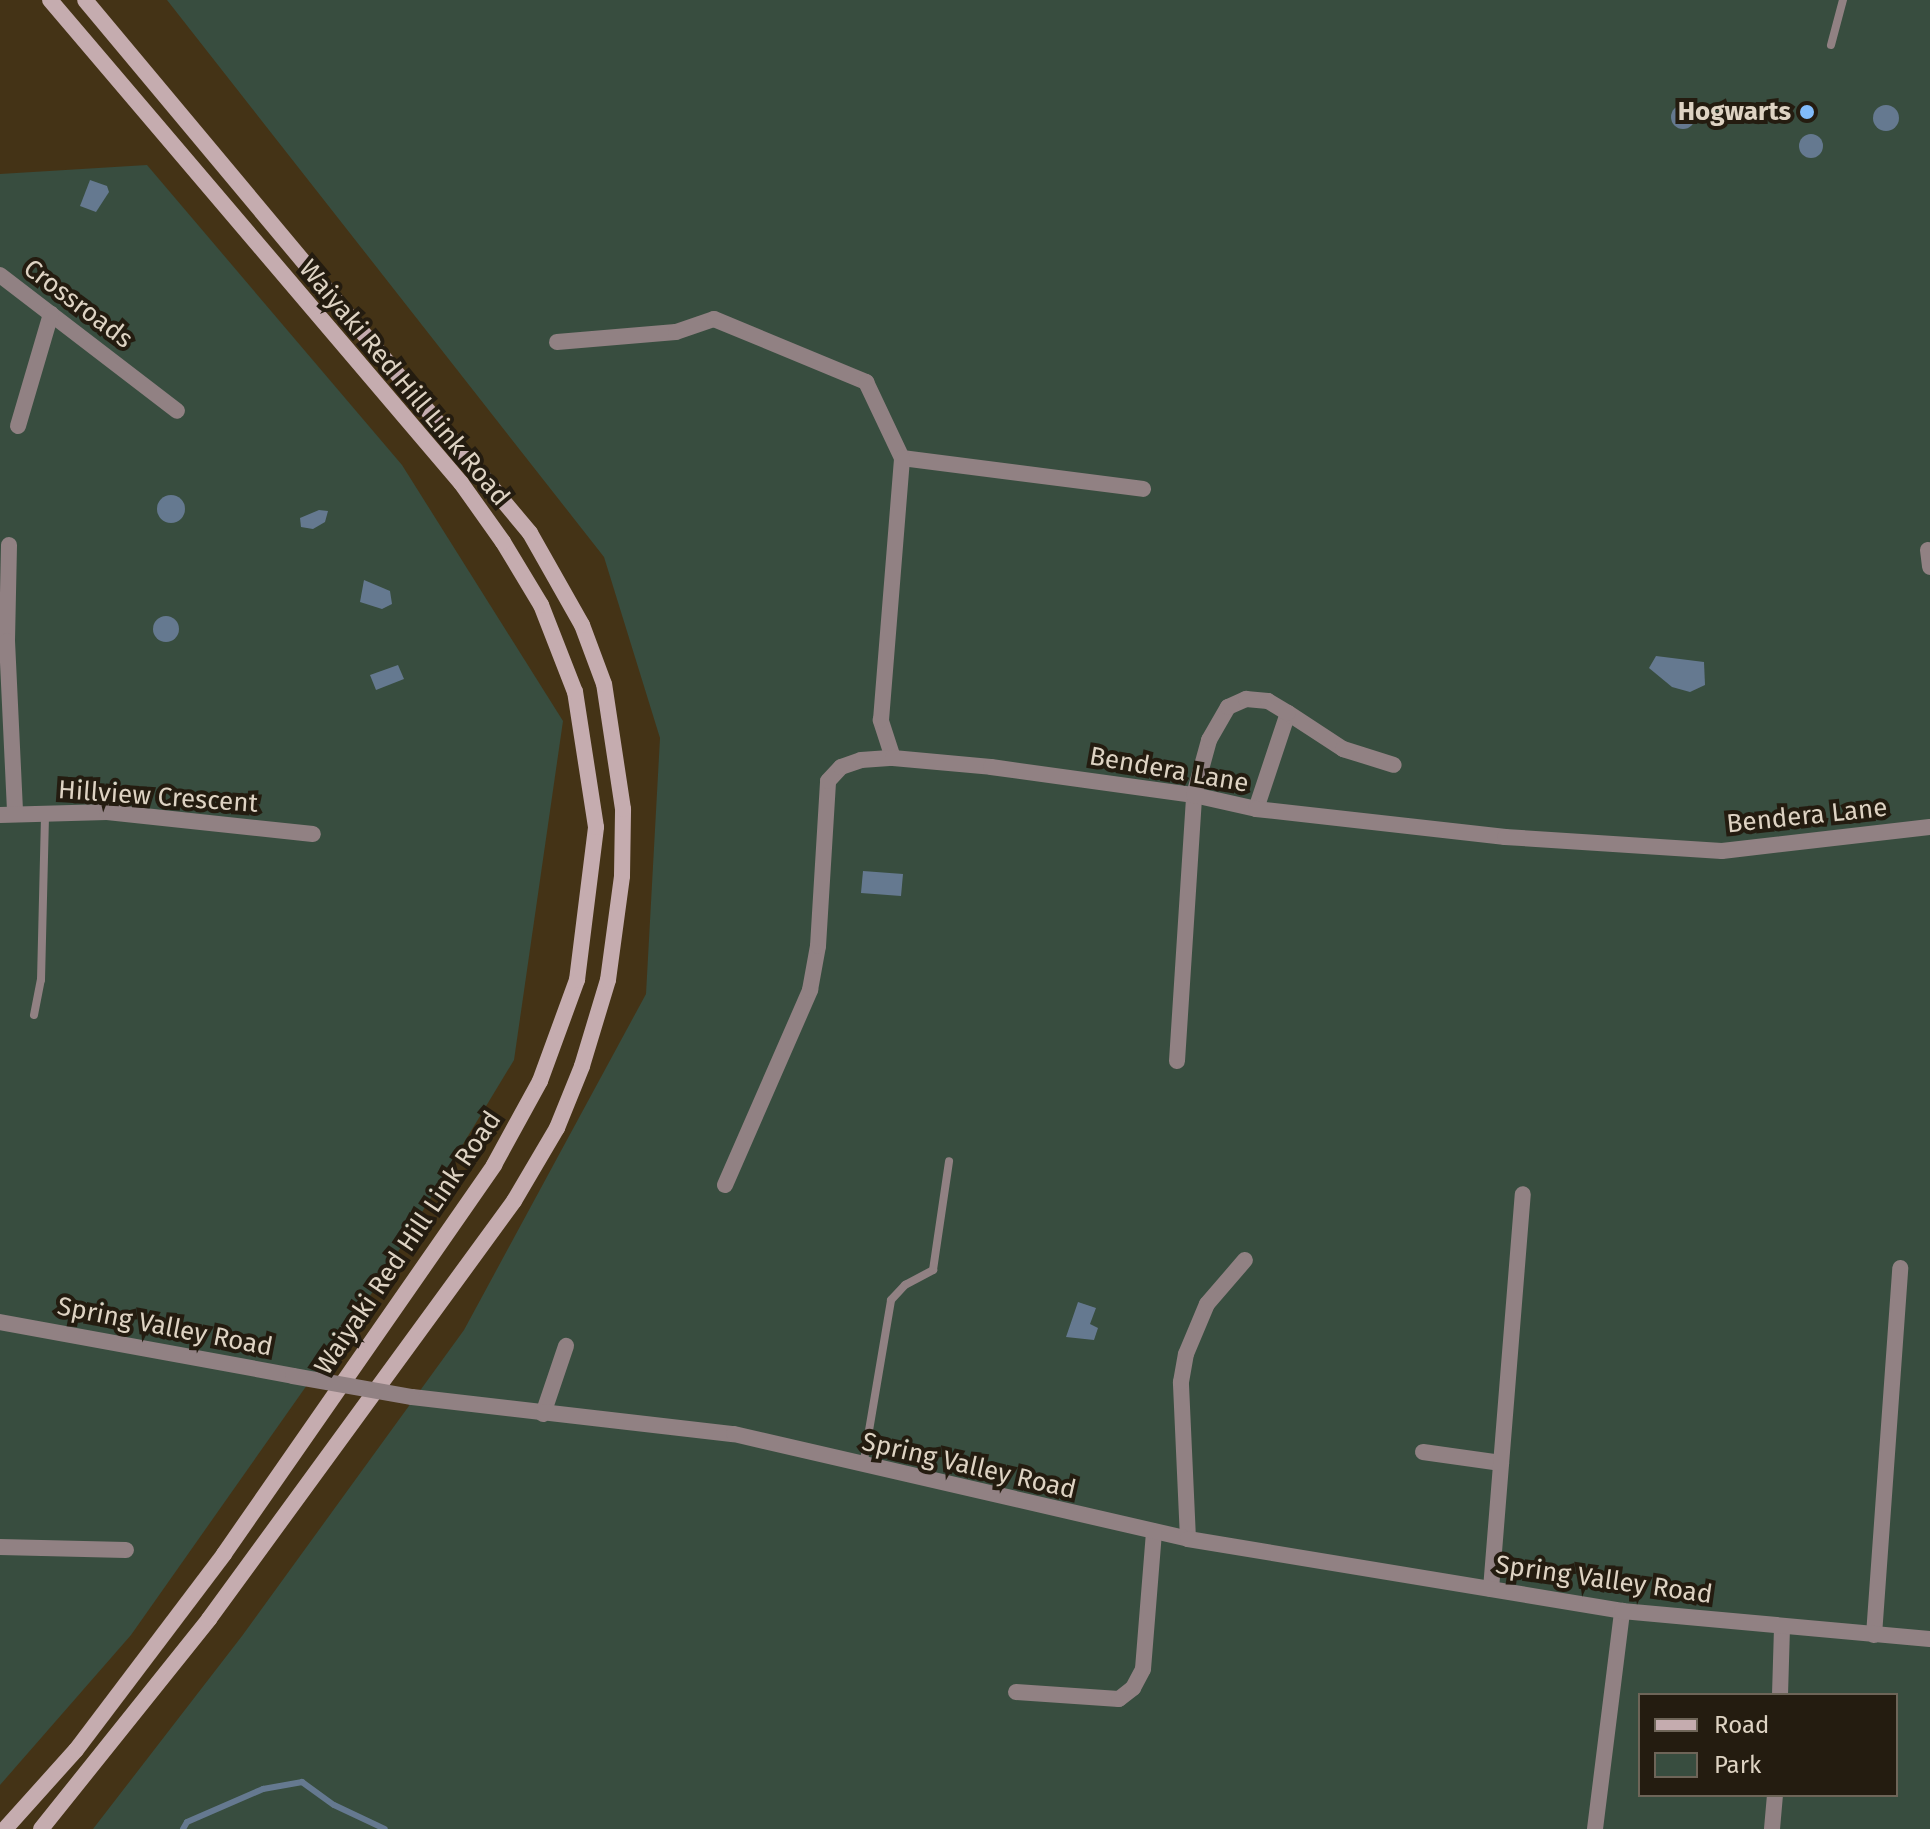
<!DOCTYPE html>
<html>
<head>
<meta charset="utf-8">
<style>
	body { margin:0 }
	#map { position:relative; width:1930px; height:1829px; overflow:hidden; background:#443316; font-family:"Fira Sans",sans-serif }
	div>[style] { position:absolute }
	.green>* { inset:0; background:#384d3f }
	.water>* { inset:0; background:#657990 }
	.round { border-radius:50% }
	.stream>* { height:6px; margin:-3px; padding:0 3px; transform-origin:3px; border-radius:3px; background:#657990 }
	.service>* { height:8px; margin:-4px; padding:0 4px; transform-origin:4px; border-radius:4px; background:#918183 }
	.minor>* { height:16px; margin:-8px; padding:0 8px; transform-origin:8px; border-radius:8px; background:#918183 }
	.tertiary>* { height:16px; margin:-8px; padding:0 8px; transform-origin:8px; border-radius:8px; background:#918183 }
	.secondary>* { height:16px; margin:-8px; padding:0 8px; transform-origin:8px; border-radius:8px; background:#c5acaf }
	.tertiary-bridge>* { height:16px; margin:-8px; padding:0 8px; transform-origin:8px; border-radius:8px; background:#918183 }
	.dots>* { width:22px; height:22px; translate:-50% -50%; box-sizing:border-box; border:4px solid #241c10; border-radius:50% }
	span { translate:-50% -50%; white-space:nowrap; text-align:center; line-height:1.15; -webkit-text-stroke:8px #241c10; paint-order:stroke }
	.poi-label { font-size:26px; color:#ded3c3; font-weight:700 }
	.right { translate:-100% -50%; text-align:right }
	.street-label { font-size:26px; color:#ded3c3 }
	.legend { position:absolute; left:1638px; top:1693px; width:260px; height:104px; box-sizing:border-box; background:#241c10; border:2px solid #6e6558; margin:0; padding:10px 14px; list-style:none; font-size:24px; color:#ded3c3 }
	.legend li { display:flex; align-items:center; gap:16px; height:40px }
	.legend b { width:40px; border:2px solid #6e6558 }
</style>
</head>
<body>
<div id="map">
	<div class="green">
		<i style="clip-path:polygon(evenodd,167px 0,1930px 0,1930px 1829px,93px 1829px,242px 1636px,464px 1330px,646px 994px,660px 738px,604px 557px,167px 0,1640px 1695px,1896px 1695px,1896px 1795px,1640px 1795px,1640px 1695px)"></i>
		<i style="clip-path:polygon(147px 165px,402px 465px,563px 721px,514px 1060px,381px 1280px,131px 1635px,0 1785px,0 174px)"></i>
	</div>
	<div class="water">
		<i class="round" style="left:1671px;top:105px;width:24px;height:24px"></i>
		<i class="round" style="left:1873px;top:105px;width:26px;height:26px"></i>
		<i class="round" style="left:1799px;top:134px;width:24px;height:24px"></i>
		<i style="clip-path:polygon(90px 180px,107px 186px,109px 192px,96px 212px,80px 206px)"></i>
		<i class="round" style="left:157px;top:495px;width:28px;height:28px"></i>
		<i style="clip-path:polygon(319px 510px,328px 511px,325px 522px,313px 529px,301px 527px,300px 518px)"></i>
		<i style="clip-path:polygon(364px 580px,390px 591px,392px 604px,382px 609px,360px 602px)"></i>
		<i class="round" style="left:153px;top:616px;width:26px;height:26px"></i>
		<i style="clip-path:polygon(1656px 656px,1704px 662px,1705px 685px,1690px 692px,1672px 687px,1649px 668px)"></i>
		<i style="clip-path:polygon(398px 665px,404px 679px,376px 690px,370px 675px)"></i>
		<i style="clip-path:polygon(863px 871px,903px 874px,901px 896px,861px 893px)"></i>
		<i style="clip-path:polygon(1078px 1302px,1096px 1308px,1090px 1324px,1098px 1328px,1094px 1340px,1066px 1337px)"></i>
	</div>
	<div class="stream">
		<i style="left:183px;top:1829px;width:8px;rotate:-60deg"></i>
		<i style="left:187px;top:1822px;width:83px;rotate:-23.5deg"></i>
		<i style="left:263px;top:1789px;width:40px;rotate:-10deg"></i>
		<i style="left:302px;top:1782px;width:39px;rotate:36deg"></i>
		<i style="left:334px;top:1805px;width:56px;rotate:25.2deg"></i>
	</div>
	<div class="service">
		<i style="left:1831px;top:45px;width:47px;rotate:-75.1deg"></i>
		<i style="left:34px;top:1015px;width:36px;rotate:-79deg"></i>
		<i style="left:41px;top:980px;width:167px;rotate:-88.6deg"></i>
		<i style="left:863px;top:1466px;width:168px;rotate:-80.4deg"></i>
		<i style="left:891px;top:1300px;width:21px;rotate:-47deg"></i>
		<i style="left:905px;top:1285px;width:32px;rotate:-28deg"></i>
		<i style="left:933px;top:1270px;width:110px;rotate:-81.6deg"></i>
	</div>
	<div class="minor">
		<i style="left:0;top:275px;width:223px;rotate:37.5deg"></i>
		<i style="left:557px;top:342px;width:119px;rotate:-4.8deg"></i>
		<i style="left:676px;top:332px;width:40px;rotate:-18.9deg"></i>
		<i style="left:714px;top:319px;width:165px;rotate:22.5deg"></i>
		<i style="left:866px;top:382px;width:84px;rotate:64.7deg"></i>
		<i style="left:902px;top:458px;width:243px;rotate:7.3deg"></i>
		<i style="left:18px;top:426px;width:117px;rotate:-73.6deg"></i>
		<i style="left:9px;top:545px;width:96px;rotate:91.2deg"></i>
		<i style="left:7px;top:641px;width:172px;rotate:87.3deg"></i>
		<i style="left:1928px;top:550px;width:17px;rotate:83deg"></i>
		<i style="left:893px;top:758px;width:40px;rotate:-108deg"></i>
		<i style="left:881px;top:720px;width:263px;rotate:-85.4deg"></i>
		<i style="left:1256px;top:809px;width:101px;rotate:-71.6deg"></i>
		<i style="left:1288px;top:713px;width:66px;rotate:33.2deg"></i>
		<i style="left:1343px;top:749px;width:53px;rotate:17.4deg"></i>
		<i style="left:0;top:815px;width:107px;rotate:-1.6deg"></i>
		<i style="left:107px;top:812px;width:207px;rotate:6.1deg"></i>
		<i style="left:1177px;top:1061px;width:267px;rotate:-86.3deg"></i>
		<i style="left:1194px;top:795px;width:57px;rotate:-74.7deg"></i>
		<i style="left:1209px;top:740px;width:38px;rotate:-60deg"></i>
		<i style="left:1228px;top:707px;width:20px;rotate:-24deg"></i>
		<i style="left:1246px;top:699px;width:22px;rotate:5deg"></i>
		<i style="left:1268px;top:701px;width:23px;rotate:31deg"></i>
		<i style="left:725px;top:1185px;width:213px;rotate:-66.4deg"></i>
		<i style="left:810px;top:990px;width:45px;rotate:-79.7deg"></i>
		<i style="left:818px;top:946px;width:165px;rotate:-86.5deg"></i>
		<i style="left:828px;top:781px;width:19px;rotate:-47deg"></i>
		<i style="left:841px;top:767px;width:21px;rotate:-19deg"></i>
		<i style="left:861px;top:760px;width:32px;rotate:-4deg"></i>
		<i style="left:893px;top:758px;width:98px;rotate:5.2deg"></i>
		<i style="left:991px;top:767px;width:205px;rotate:7.9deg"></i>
		<i style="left:1194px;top:795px;width:64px;rotate:12.7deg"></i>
		<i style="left:1256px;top:809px;width:251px;rotate:6.4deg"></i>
		<i style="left:1505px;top:837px;width:217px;rotate:3.7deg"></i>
		<i style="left:1722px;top:851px;width:209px;rotate:-6.6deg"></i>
		<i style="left:543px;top:1414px;width:72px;rotate:-71.3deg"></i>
		<i style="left:1423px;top:1452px;width:79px;rotate:8deg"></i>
		<i style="left:1188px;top:1539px;width:157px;rotate:-92.6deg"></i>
		<i style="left:1181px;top:1382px;width:28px;rotate:-80deg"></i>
		<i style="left:1186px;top:1354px;width:54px;rotate:-67.2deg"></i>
		<i style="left:1207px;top:1304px;width:58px;rotate:-49.2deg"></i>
		<i style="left:0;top:1547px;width:126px;rotate:1.4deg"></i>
		<i style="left:1491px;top:1589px;width:396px;rotate:-85.4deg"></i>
		<i style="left:1874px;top:1635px;width:368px;rotate:-85.9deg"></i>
		<i style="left:1016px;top:1692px;width:103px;rotate:3.9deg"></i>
		<i style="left:1119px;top:1699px;width:18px;rotate:-38deg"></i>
		<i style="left:1133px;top:1688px;width:21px;rotate:-62deg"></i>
		<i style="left:1143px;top:1669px;width:138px;rotate:-85.4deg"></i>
		<i style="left:1780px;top:1695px;width:68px;rotate:-88.3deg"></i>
		<i style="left:1595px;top:1829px;width:220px;rotate:-82.9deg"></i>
		<i style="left:1772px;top:1829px;width:34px;rotate:-85deg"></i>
	</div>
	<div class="tertiary">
		<i style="left:0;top:1322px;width:298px;rotate:10.4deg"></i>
		<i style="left:412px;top:1397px;width:324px;rotate:6.6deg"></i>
		<i style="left:734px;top:1434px;width:466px;rotate:13deg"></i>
		<i style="left:1188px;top:1539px;width:440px;rotate:9.4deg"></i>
		<i style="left:1622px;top:1611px;width:309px;rotate:5.2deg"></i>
	</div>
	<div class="secondary">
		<i style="left:5px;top:1829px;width:106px;rotate:-48.1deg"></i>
		<i style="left:76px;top:1750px;width:246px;rotate:-52.9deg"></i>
		<i style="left:224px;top:1554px;width:474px;rotate:-55.2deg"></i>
		<i style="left:494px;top:1165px;width:96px;rotate:-61.3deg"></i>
		<i style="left:540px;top:1081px;width:108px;rotate:-69.9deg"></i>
		<i style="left:577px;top:980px;width:154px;rotate:-82.9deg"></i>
		<i style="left:596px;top:827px;width:137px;rotate:-98.8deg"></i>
		<i style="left:575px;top:692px;width:93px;rotate:-111.3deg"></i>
		<i style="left:541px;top:605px;width:74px;rotate:-121.1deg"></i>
		<i style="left:503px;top:542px;width:72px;rotate:-125.4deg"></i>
		<i style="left:461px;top:483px;width:634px;rotate:-130.4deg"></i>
		<i style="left:41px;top:1829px;width:269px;rotate:-51.3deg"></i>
		<i style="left:209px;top:1619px;width:517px;rotate:-53.88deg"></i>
		<i style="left:514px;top:1201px;width:85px;rotate:-59.5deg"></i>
		<i style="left:557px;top:1128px;width:67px;rotate:-68deg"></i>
		<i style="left:582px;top:1066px;width:90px;rotate:-73.2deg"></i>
		<i style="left:608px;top:980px;width:105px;rotate:-82.3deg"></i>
		<i style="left:622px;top:876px;width:67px;rotate:-89.1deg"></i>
		<i style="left:623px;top:809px;width:126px;rotate:-98.6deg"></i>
		<i style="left:604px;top:684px;width:63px;rotate:-110.4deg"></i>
		<i style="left:582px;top:625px;width:106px;rotate:-119.5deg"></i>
		<i style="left:530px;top:533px;width:694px;rotate:-129.86deg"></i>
	</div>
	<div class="tertiary-bridge">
		<i style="left:293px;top:1376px;width:121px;rotate:10deg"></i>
	</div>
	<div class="dots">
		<i style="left:1807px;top:112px;background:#81bcfa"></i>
	</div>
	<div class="poi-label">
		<span class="right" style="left:1791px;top:112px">Hogwarts</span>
	</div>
	<div class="street-label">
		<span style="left:78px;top:304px;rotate:37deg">Crossroads</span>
		<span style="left:404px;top:383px;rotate:50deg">Waiyaki Red Hill Link Road</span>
		<span style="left:1169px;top:770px;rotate:10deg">Bendera Lane</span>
		<span style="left:158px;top:797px;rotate:4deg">Hillview Crescent</span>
		<span style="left:1807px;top:816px;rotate:-6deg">Bendera Lane</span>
		<span style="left:408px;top:1243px;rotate:-56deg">Waiyaki Red Hill Link Road</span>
		<span style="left:165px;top:1327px;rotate:11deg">Spring Valley Road</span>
		<span style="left:969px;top:1466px;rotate:13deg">Spring Valley Road</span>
		<span style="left:1604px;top:1580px;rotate:8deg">Spring Valley Road</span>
	</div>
	<ul class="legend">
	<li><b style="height:10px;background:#c5acaf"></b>Road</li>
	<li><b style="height:22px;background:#384d3f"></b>Park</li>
	</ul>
</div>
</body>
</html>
